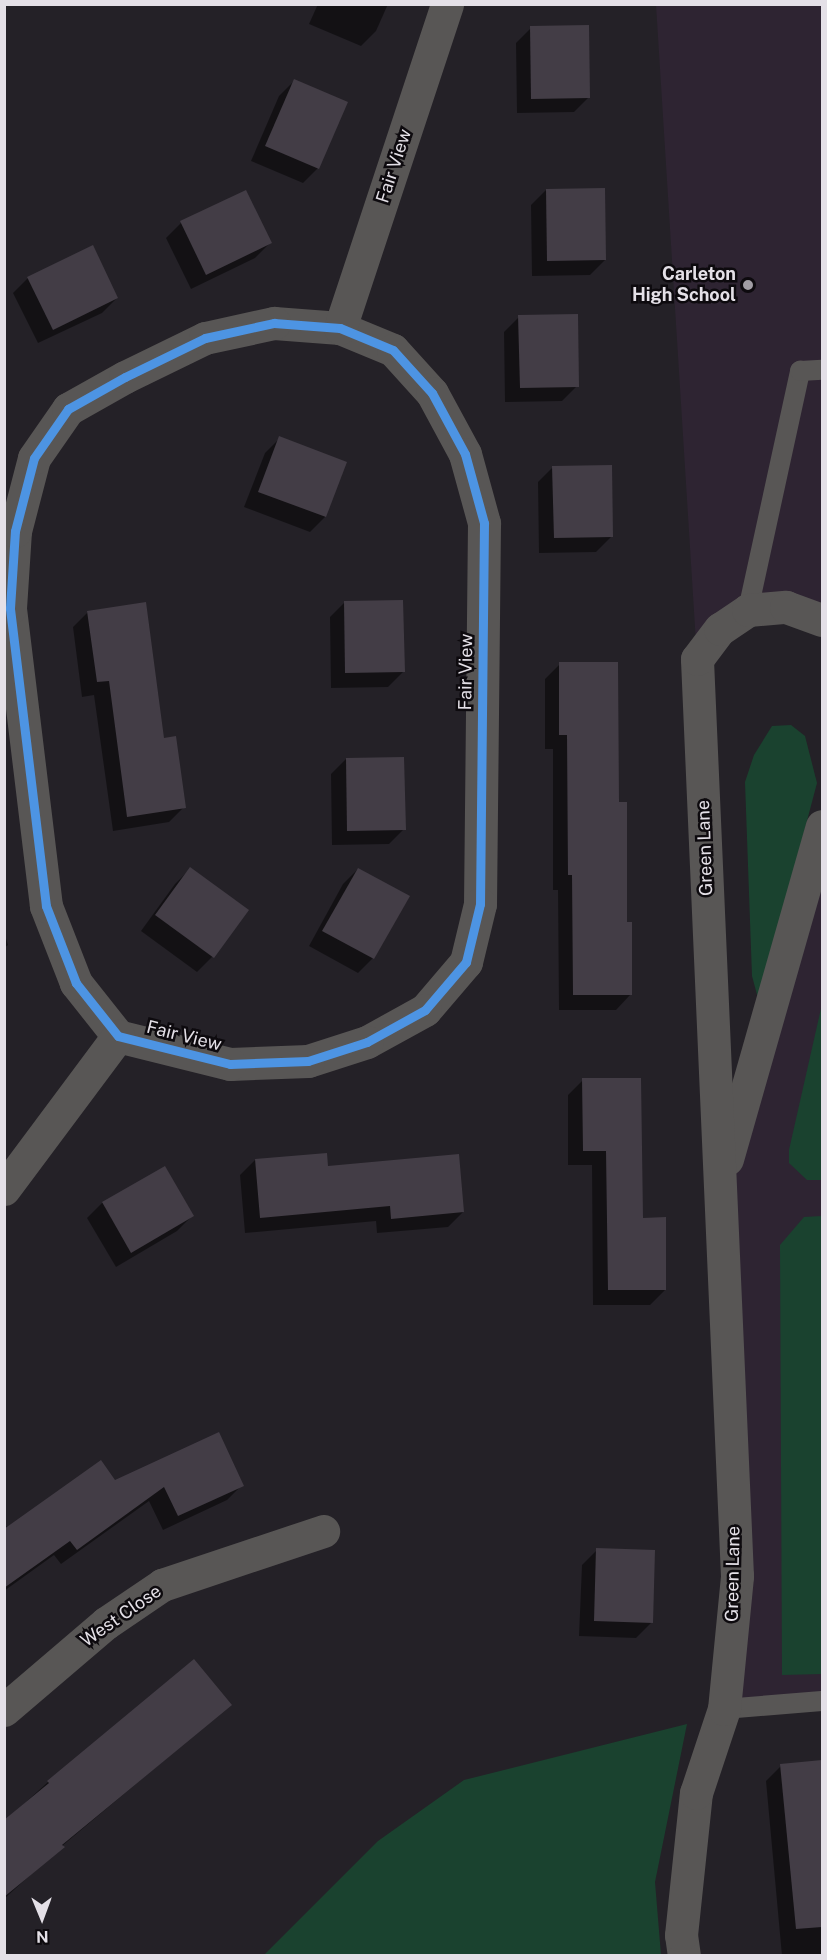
<!DOCTYPE html>
<html>
<head>
<meta charset="utf-8">
<style>
	body { margin:0 }
	#map { position:relative; width:827px; height:1960px; overflow:hidden; background:#242127; font-family:"Public Sans",sans-serif }
	div>[style] { position:absolute }
	.built>* { inset:0; background:#2e2432 }
	.green>* { inset:0; background:#1a422f }
	.shadow>* { inset:0; background:#0007 }
	.building>* { inset:0; background:#433d46 }
	.lane>* { height:20px; margin:-10px; padding:0 10px; transform-origin:10px; border-radius:10px; background:#585655 }
	.street>* { height:33px; margin:-16.5px; padding:0 16.5px; transform-origin:16.5px; border-radius:16.5px; background:#585655 }
	.cycleway>* { height:9px; margin:-4.5px; padding:0 4.5px; transform-origin:4.5px; border-radius:4.5px; background:#4d94e3 }
	.dots>* { width:16px; height:16px; translate:-50% -50%; box-sizing:border-box; border:3px solid #0d0a0e; border-radius:50% }
	span { translate:-50% -50%; white-space:nowrap; text-align:center; line-height:1.15; -webkit-text-stroke:5px #0d0a0e; paint-order:stroke }
	.street-label { font-size:18px; color:#e4e0e7 }
	.poi-label { font-size:18px; color:#e4e0e7; font-weight:700 }
	.right { translate:-100% -50%; text-align:right }
	.frame { position:absolute; inset:0; border:6px solid #e4e0e7; pointer-events:none }
	.north { position:absolute; left:12px; top:1888px; width:60px; height:60px; -webkit-text-stroke:4px #0d0a0e; paint-order:stroke; rotate:179deg; font-size:16px; font-weight:700; line-height:24px; text-align:center; color:#e4e0e7 }
	.north::after { content:''; display:block; margin:auto; width:21px; height:27px; background:#e4e0e7; clip-path:polygon(50% 0,100% 100%,50% 72%,0 100%) }
</style>
</head>
<body>
<div id="map">
	<div class="built">
		<i style="clip-path:polygon(656px 5px,822px 5px,822px 620px,786px 607px,697px 659px)"></i>
		<i style="clip-path:polygon(822px 826px,822px 1709px,724px 1709px,719px 1186px)"></i>
	</div>
	<div class="green">
		<i style="clip-path:polygon(791px 725px,805px 736px,817px 783px,759px 1002px,752px 976px,745px 782px,754px 755px,772px 726px)"></i>
		<i style="clip-path:polygon(822px 1004px,822px 1180px,807px 1180px,789px 1163px,789px 1150px)"></i>
		<i style="clip-path:polygon(822px 1216px,822px 1674px,782px 1675px,780px 1245px,804px 1217px)"></i>
		<i style="clip-path:polygon(687px 1724px,655px 1882px,661px 1955px,264px 1955px,378px 1841px,464px 1780px)"></i>
	</div>
	<div class="shadow">
		<i style="clip-path:polygon(318px 4px,388px 4px,376px 31px,361px 46px,309px 24px)"></i>
		<i style="clip-path:polygon(531px 28px,589px 97px,574px 112px,517px 113px,516px 43px)"></i>
		<i style="clip-path:polygon(294px 81px,318px 168px,303px 183px,251px 161px,279px 96px)"></i>
		<i style="clip-path:polygon(546px 190px,605px 260px,590px 275px,532px 276px,531px 205px)"></i>
		<i style="clip-path:polygon(181px 223px,270px 243px,255px 258px,191px 289px,166px 238px)"></i>
		<i style="clip-path:polygon(28px 278px,117px 298px,102px 313px,38px 343px,13px 293px)"></i>
		<i style="clip-path:polygon(519px 317px,577px 386px,562px 401px,505px 402px,504px 332px)"></i>
		<i style="clip-path:polygon(280px 438px,345px 463px,325px 517px,310px 532px,244px 507px,265px 453px)"></i>
		<i style="clip-path:polygon(553px 467px,611px 537px,596px 552px,539px 553px,538px 482px)"></i>
		<i style="clip-path:polygon(345px 602px,403px 672px,388px 687px,331px 688px,330px 617px)"></i>
		<i style="clip-path:polygon(88px 612px,163px 739px,184px 807px,169px 822px,113px 831px,94px 695px,82px 697px,73px 627px)"></i>
		<i style="clip-path:polygon(560px 664px,618px 804px,631px 994px,616px 1010px,559px 1010px,558px 890px,553px 890px,553px 749px,545px 749px,545px 679px)"></i>
		<i style="clip-path:polygon(346px 759px,404px 829px,389px 844px,332px 845px,331px 774px)"></i>
		<i style="clip-path:polygon(190px 869px,247px 911px,212px 957px,197px 972px,141px 931px,175px 884px)"></i>
		<i style="clip-path:polygon(358px 869px,373px 958px,358px 973px,309px 946px,343px 884px)"></i>
		<i style="clip-path:polygon(4px 932px,8px 945px,4px 948px)"></i>
		<i style="clip-path:polygon(583px 1080px,641px 1219px,665px 1290px,650px 1305px,593px 1305px,592px 1165px,568px 1165px,568px 1095px)"></i>
		<i style="clip-path:polygon(255px 1160px,327px 1167px,463px 1212px,448px 1227px,377px 1233px,376px 1221px,245px 1233px,240px 1175px)"></i>
		<i style="clip-path:polygon(164px 1168px,192px 1216px,177px 1231px,116px 1267px,87px 1218px,102px 1203px)"></i>
		<i style="clip-path:polygon(115px 1482px,242px 1485px,227px 1500px,163px 1530px,149px 1501px,61px 1564px,54px 1555px,4px 1591px,4px 1524px,8px 1528px)"></i>
		<i style="clip-path:polygon(597px 1550px,651px 1623px,636px 1638px,579px 1636px,582px 1565px)"></i>
		<i style="clip-path:polygon(194px 1661px,230px 1705px,62px 1846px,4px 1899px,4px 1822px,48px 1782px)"></i>
		<i style="clip-path:polygon(822px 1762px,822px 1956px,782px 1956px,766px 1781px,781px 1766px)"></i>
	</div>
	<div class="building">
		<i style="clip-path:polygon(589px 25px,590px 98px,531px 99px,530px 26px)"></i>
		<i style="clip-path:polygon(294px 79px,348px 102px,319px 169px,265px 146px)"></i>
		<i style="clip-path:polygon(605px 188px,606px 260px,547px 261px,546px 189px)"></i>
		<i style="clip-path:polygon(246px 190px,272px 243px,206px 275px,180px 221px)"></i>
		<i style="clip-path:polygon(93px 245px,118px 298px,53px 330px,27px 277px)"></i>
		<i style="clip-path:polygon(578px 314px,579px 387px,520px 388px,518px 315px)"></i>
		<i style="clip-path:polygon(279px 436px,347px 462px,326px 517px,258px 492px)"></i>
		<i style="clip-path:polygon(612px 465px,613px 537px,554px 538px,552px 466px)"></i>
		<i style="clip-path:polygon(403px 600px,405px 672px,345px 673px,344px 601px)"></i>
		<i style="clip-path:polygon(146px 602px,164px 738px,176px 736px,186px 808px,127px 817px,109px 681px,97px 682px,87px 611px)"></i>
		<i style="clip-path:polygon(559px 662px,618px 662px,619px 802px,627px 802px,627px 922px,632px 922px,632px 995px,573px 995px,572px 875px,568px 875px,567px 735px,559px 735px)"></i>
		<i style="clip-path:polygon(404px 757px,406px 830px,347px 831px,346px 758px)"></i>
		<i style="clip-path:polygon(190px 867px,249px 910px,214px 958px,155px 915px)"></i>
		<i style="clip-path:polygon(358px 868px,410px 896px,374px 959px,322px 931px)"></i>
		<i style="clip-path:polygon(582px 1078px,641px 1078px,643px 1218px,666px 1217px,666px 1290px,608px 1290px,606px 1151px,583px 1151px)"></i>
		<i style="clip-path:polygon(327px 1153px,328px 1166px,459px 1154px,464px 1212px,391px 1219px,390px 1206px,260px 1218px,255px 1159px)"></i>
		<i style="clip-path:polygon(165px 1166px,194px 1216px,131px 1253px,102px 1202px)"></i>
		<i style="clip-path:polygon(219px 1432px,244px 1486px,178px 1516px,164px 1487px,77px 1550px,70px 1541px,4px 1588px,4px 1529px,101px 1460px,115px 1480px)"></i>
		<i style="clip-path:polygon(596px 1548px,655px 1550px,653px 1623px,594px 1621px)"></i>
		<i style="clip-path:polygon(194px 1659px,232px 1705px,62px 1845px,65px 1847px,4px 1897px,4px 1820px,49px 1783px,47px 1781px)"></i>
		<i style="clip-path:polygon(822px 1760px,822px 1927px,796px 1929px,780px 1764px)"></i>
	</div>
	<div class="lane">
		<i style="left:748px;top:610px;width:245px;rotate:-77.7deg"></i>
		<i style="left:800px;top:371px;width:22px;rotate:-3deg"></i>
		<i style="left:724px;top:1709px;width:98px;rotate:-4.7deg"></i>
	</div>
	<div class="street">
		<i style="left:274px;top:323px;width:66px;rotate:4.3deg"></i>
		<i style="left:340px;top:328px;width:57px;rotate:22.5deg"></i>
		<i style="left:393px;top:350px;width:58px;rotate:47.8deg"></i>
		<i style="left:432px;top:393px;width:69px;rotate:61.6deg"></i>
		<i style="left:465px;top:454px;width:72px;rotate:74.6deg"></i>
		<i style="left:484px;top:523px;width:381px;rotate:90.6deg"></i>
		<i style="left:480px;top:904px;width:60px;rotate:103.6deg"></i>
		<i style="left:466px;top:962px;width:63px;rotate:130.5deg"></i>
		<i style="left:425px;top:1010px;width:66px;rotate:151.1deg"></i>
		<i style="left:367px;top:1042px;width:62px;rotate:162.1deg"></i>
		<i style="left:308px;top:1061px;width:78px;rotate:177.8deg"></i>
		<i style="left:230px;top:1064px;width:115px;rotate:-166deg"></i>
		<i style="left:118px;top:1036px;width:68px;rotate:-128.4deg"></i>
		<i style="left:76px;top:983px;width:83px;rotate:-111.3deg"></i>
		<i style="left:46px;top:906px;width:300px;rotate:-96.9deg"></i>
		<i style="left:10px;top:608px;width:77px;rotate:-86.3deg"></i>
		<i style="left:15px;top:531px;width:75px;rotate:-75.4deg"></i>
		<i style="left:34px;top:458px;width:60px;rotate:-55.2deg"></i>
		<i style="left:68px;top:409px;width:65px;rotate:-29.3deg"></i>
		<i style="left:125px;top:377px;width:89px;rotate:-26deg"></i>
		<i style="left:205px;top:338px;width:71px;rotate:-12.3deg"></i>
		<i style="left:340px;top:328px;width:341px;rotate:-71.7deg"></i>
		<i style="left:727px;top:1159px;width:346px;rotate:-74.1deg"></i>
		<i style="left:4px;top:1189px;width:191px;rotate:-53.3deg"></i>
		<i style="left:4px;top:1710px;width:134px;rotate:-40.5deg"></i>
		<i style="left:106px;top:1623px;width:68px;rotate:-34.2deg"></i>
		<i style="left:162px;top:1585px;width:170px;rotate:-18.5deg"></i>
		<i style="left:684px;top:1956px;width:21px;rotate:-98deg"></i>
		<i style="left:681px;top:1935px;width:143px;rotate:-84deg"></i>
		<i style="left:696px;top:1793px;width:89px;rotate:-71.6deg"></i>
		<i style="left:724px;top:1709px;width:134px;rotate:-84.4deg"></i>
		<i style="left:737px;top:1576px;width:918px;rotate:-92.5deg"></i>
		<i style="left:697px;top:659px;width:38px;rotate:-53deg"></i>
		<i style="left:720px;top:629px;width:34px;rotate:-34deg"></i>
		<i style="left:748px;top:610px;width:38px;rotate:-5deg"></i>
		<i style="left:786px;top:607px;width:38px;rotate:20deg"></i>
	</div>
	<div class="cycleway">
		<i style="left:274px;top:323px;width:66px;rotate:4.3deg"></i>
		<i style="left:340px;top:328px;width:57px;rotate:22.5deg"></i>
		<i style="left:393px;top:350px;width:58px;rotate:47.8deg"></i>
		<i style="left:432px;top:393px;width:69px;rotate:61.6deg"></i>
		<i style="left:465px;top:454px;width:72px;rotate:74.6deg"></i>
		<i style="left:484px;top:523px;width:381px;rotate:90.6deg"></i>
		<i style="left:480px;top:904px;width:60px;rotate:103.6deg"></i>
		<i style="left:466px;top:962px;width:63px;rotate:130.5deg"></i>
		<i style="left:425px;top:1010px;width:66px;rotate:151.1deg"></i>
		<i style="left:367px;top:1042px;width:62px;rotate:162.1deg"></i>
		<i style="left:308px;top:1061px;width:78px;rotate:177.8deg"></i>
		<i style="left:230px;top:1064px;width:115px;rotate:-166deg"></i>
		<i style="left:118px;top:1036px;width:68px;rotate:-128.4deg"></i>
		<i style="left:76px;top:983px;width:83px;rotate:-111.3deg"></i>
		<i style="left:46px;top:906px;width:300px;rotate:-96.9deg"></i>
		<i style="left:10px;top:608px;width:77px;rotate:-86.3deg"></i>
		<i style="left:15px;top:531px;width:75px;rotate:-75.4deg"></i>
		<i style="left:34px;top:458px;width:60px;rotate:-55.2deg"></i>
		<i style="left:68px;top:409px;width:65px;rotate:-29.3deg"></i>
		<i style="left:125px;top:377px;width:89px;rotate:-26deg"></i>
		<i style="left:205px;top:338px;width:71px;rotate:-12.3deg"></i>
	</div>
	<div class="dots">
		<i style="left:748px;top:285px;background:#a19da4"></i>
	</div>
	<div class="street-label">
		<span style="left:394px;top:166px;rotate:-72deg">Fair View</span>
		<span style="left:466px;top:672px;rotate:-89deg">Fair View</span>
		<span style="left:705px;top:848px;rotate:-92deg">Green Lane</span>
		<span style="left:184px;top:1036px;rotate:14deg">Fair View</span>
		<span style="left:733px;top:1574px;rotate:-89deg">Green Lane</span>
		<span style="left:121px;top:1616px;rotate:-35deg">West Close</span>
	</div>
	<div class="poi-label">
		<span class="right" style="left:736px;top:285px">Carleton<br>High School</span>
	</div>
	<div class="frame"></div>
	<div class="north">N</div>
</div>
</body>
</html>
